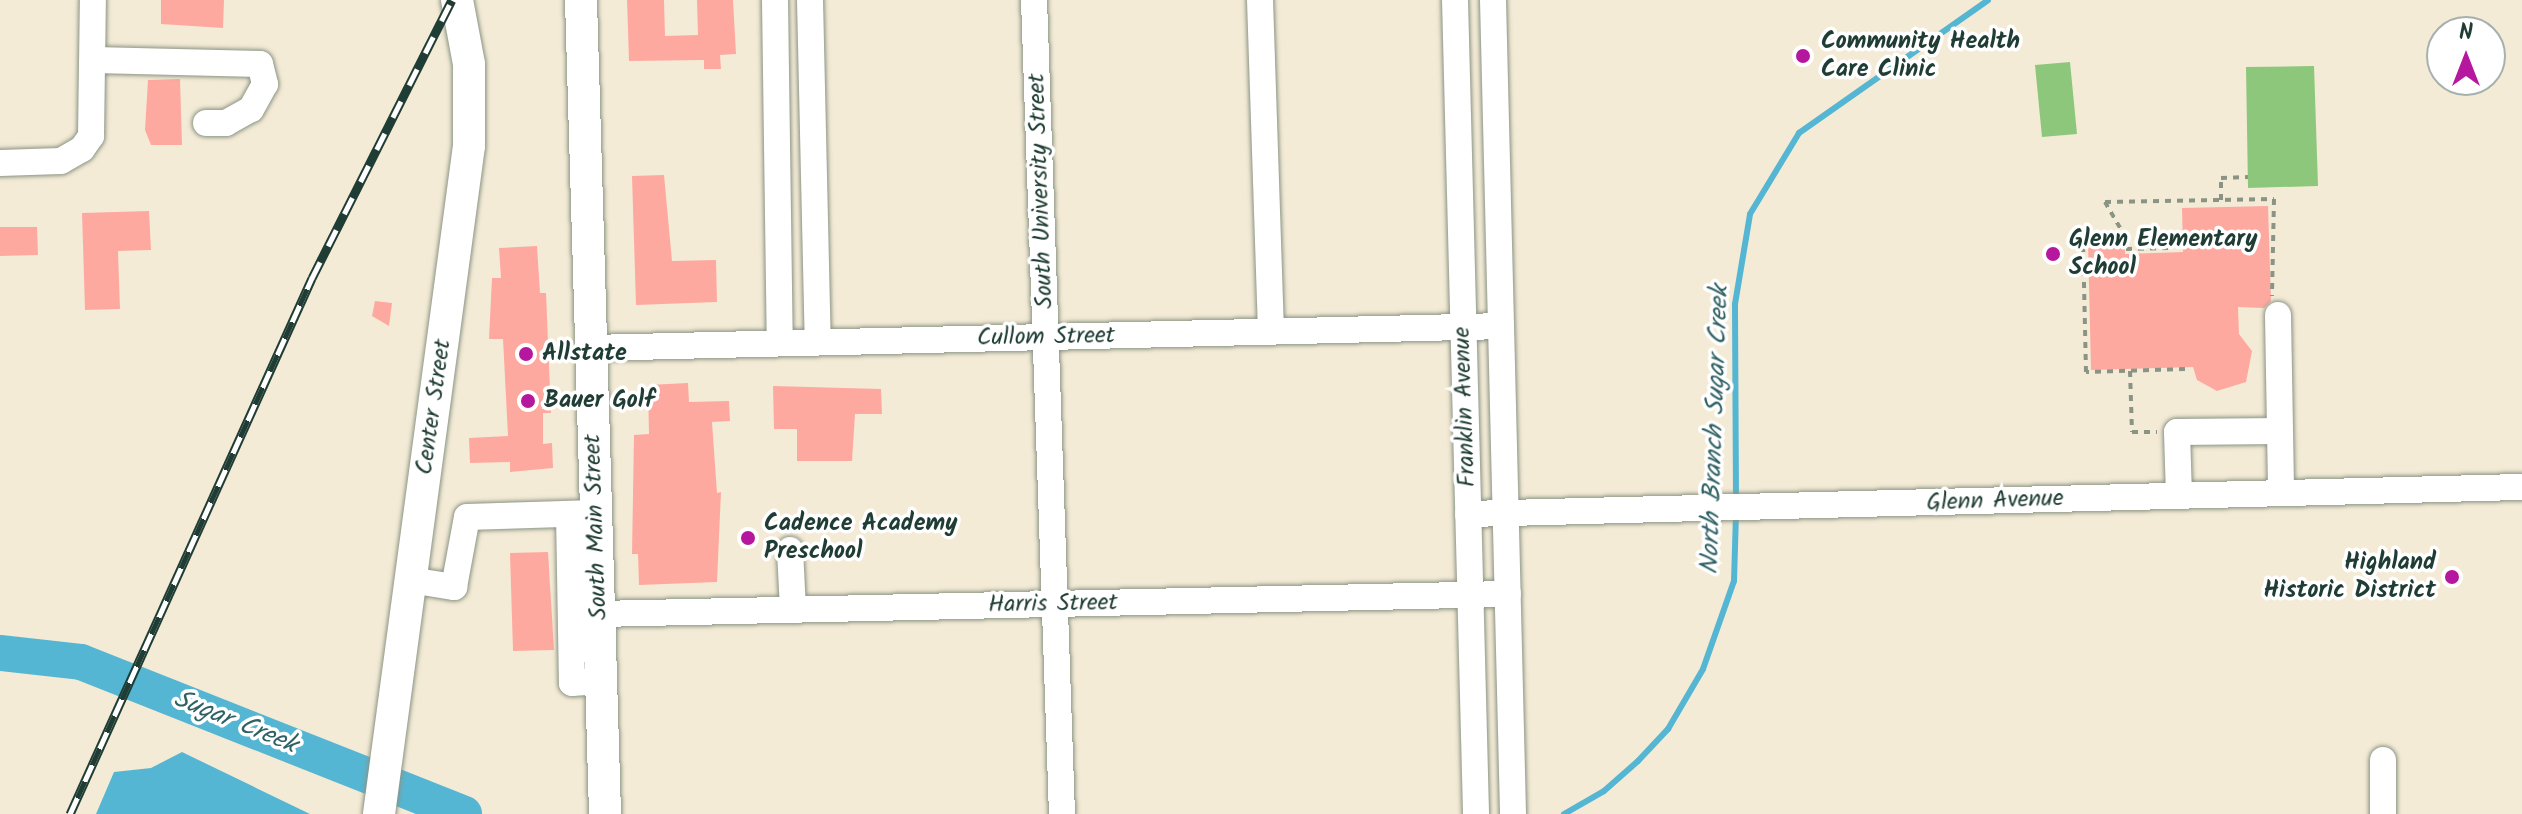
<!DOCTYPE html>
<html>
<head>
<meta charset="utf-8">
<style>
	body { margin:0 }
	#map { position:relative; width:2522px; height:814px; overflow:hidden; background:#f4ebd6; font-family:Kalam,sans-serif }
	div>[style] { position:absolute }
	.green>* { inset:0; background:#8dc77b }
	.water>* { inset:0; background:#55b6d3 }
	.stream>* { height:6px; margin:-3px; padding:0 3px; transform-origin:3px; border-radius:3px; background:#55b6d3 }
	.river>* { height:36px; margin:-18px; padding:0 18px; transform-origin:18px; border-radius:18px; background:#55b6d3 }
	.building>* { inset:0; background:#fea9a0 }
	.path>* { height:4px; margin-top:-2px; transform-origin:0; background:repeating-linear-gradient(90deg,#8a9485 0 6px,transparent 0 12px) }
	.roads { filter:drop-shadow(0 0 2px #8a9485) drop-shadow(0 0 2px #8a9485) }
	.minor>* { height:26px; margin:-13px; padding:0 13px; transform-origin:13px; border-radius:13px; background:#fff }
	.major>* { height:32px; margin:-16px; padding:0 16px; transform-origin:16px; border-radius:16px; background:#fff }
	.rail>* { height:9px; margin-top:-4.5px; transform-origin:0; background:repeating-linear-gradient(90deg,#fff 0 18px,#1f3d34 0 36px); box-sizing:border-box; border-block:2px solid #1f3d34 }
	.dots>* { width:22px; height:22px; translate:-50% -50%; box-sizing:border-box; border:4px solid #fff; border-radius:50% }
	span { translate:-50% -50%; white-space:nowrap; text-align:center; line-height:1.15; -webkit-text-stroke:7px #fff; paint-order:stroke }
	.poi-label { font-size:24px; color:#1f3d34; font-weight:700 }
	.left { translate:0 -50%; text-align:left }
	.right { translate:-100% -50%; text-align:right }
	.street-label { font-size:24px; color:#1f3d34 }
	.water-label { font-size:26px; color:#2f6164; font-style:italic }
	.north { position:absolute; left:2426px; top:16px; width:80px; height:80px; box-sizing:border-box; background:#fff; border:2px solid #a5b1ae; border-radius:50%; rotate:0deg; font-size:22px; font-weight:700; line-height:32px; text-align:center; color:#1f3d34 }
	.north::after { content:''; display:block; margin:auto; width:28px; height:36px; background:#b5179e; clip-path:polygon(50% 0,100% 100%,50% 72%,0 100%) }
</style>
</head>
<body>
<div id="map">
	<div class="green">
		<i style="clip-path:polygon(2070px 62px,2077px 134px,2042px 137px,2035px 65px)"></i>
		<i style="clip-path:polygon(2314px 66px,2318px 186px,2248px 188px,2246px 67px)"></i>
	</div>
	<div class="water">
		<i style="clip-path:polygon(182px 752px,310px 814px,96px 814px,114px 772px,151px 768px)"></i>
	</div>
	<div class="stream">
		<i style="left:1736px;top:499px;width:195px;rotate:-90.3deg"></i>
		<i style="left:1735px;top:304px;width:91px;rotate:-80.5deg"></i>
		<i style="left:1750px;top:214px;width:95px;rotate:-58.8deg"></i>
		<i style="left:1799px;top:133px;width:231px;rotate:-35.1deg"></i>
		<i style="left:1564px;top:814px;width:46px;rotate:-29.9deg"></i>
		<i style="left:1604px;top:791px;width:45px;rotate:-41.4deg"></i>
		<i style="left:1638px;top:761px;width:44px;rotate:-46.8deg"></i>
		<i style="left:1668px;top:729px;width:69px;rotate:-59.7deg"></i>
		<i style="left:1703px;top:669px;width:93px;rotate:-70.6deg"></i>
		<i style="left:1734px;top:581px;width:67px;rotate:-88.3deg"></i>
	</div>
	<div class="river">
		<i style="left:0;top:653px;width:81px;rotate:6.3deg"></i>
		<i style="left:81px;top:662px;width:412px;rotate:21.6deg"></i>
	</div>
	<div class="building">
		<i style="clip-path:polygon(161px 0,224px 0,223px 28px,161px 24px)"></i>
		<i style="clip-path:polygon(627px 0,664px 0,665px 36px,698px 35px,697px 0,733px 0,736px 54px,720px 55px,721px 69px,704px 69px,704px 60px,629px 61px)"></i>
		<i style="clip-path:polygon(180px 79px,182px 145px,151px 145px,145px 130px,148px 80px)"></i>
		<i style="clip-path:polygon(664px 175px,672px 261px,716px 260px,717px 302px,636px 305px,632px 176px)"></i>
		<i style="clip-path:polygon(2268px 206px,2271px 301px,2264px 308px,2238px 307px,2239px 334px,2252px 351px,2246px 382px,2217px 391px,2197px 380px,2193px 367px,2091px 370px,2088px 242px,2125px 241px,2125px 254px,2183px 252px,2182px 208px)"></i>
		<i style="clip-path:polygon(149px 211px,151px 250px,118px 251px,120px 309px,85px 310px,82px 213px)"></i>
		<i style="clip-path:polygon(0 227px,37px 227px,38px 255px,0 256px)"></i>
		<i style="clip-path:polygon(537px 246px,540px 293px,546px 293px,551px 413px,543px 413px,543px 444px,552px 443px,553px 468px,510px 472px,510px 462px,470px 463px,469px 438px,508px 436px,503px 339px,489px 339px,492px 278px,501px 278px,499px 248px)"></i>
		<i style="clip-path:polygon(375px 301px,392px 303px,389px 326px,372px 316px)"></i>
		<i style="clip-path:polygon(688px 383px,689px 402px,729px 401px,730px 421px,712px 422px,717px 493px,721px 492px,717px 582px,639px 585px,638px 554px,632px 554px,634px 435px,649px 434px,648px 385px)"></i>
		<i style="clip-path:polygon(773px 386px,881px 389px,882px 414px,855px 414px,852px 461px,797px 461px,797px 429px,774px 429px)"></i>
		<i style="clip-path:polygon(548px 552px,554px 650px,513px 651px,510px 553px)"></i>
	</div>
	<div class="path">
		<i style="left:2221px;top:200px;width:22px;rotate:-90deg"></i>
		<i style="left:2221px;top:178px;width:27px;rotate:-2deg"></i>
		<i style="left:2126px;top:238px;width:11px;rotate:90deg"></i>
		<i style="left:2126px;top:249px;width:44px;rotate:-1.3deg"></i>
		<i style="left:2185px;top:369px;width:99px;rotate:178.3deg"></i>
		<i style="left:2086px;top:372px;width:133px;rotate:-91.3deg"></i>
		<i style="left:2083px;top:239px;width:43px;rotate:-1.3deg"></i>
		<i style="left:2126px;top:238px;width:42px;rotate:-120.3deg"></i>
		<i style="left:2105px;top:202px;width:169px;rotate:-1deg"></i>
		<i style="left:2274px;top:199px;width:97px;rotate:91.2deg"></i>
		<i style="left:2130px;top:371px;width:61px;rotate:88.1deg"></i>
		<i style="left:2132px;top:432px;width:25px"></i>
	</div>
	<div class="roads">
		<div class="minor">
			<i style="left:775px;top:0;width:343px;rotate:89.2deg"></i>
			<i style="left:810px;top:0;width:342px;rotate:88.7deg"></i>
			<i style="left:1034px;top:0;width:814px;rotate:88.03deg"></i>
			<i style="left:1260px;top:0;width:332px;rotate:88.1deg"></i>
			<i style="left:1455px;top:0;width:814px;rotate:88.52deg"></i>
			<i style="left:1493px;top:0;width:814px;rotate:88.59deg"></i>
			<i style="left:94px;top:60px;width:166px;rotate:1.4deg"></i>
			<i style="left:260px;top:64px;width:21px;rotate:76deg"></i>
			<i style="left:265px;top:84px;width:29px;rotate:119deg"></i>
			<i style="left:251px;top:109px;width:29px;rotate:151deg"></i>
			<i style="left:226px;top:123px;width:20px;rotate:180deg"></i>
			<i style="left:0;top:163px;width:61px;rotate:-1.9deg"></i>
			<i style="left:61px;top:161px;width:24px;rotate:-30deg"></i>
			<i style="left:82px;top:149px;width:16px;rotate:-55deg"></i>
			<i style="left:91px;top:136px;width:136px;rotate:-89.2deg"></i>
			<i style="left:2278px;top:315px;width:178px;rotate:89deg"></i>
			<i style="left:591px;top:348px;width:910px;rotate:-1.38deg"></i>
			<i style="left:2179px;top:496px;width:64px;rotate:-91.8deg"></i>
			<i style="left:2177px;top:432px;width:103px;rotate:-0.6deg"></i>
			<i style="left:569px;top:514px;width:169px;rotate:89deg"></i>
			<i style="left:572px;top:683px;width:28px;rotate:-4deg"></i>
			<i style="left:1468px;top:514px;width:1054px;rotate:-1.47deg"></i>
			<i style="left:790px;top:550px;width:60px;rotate:87.1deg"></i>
			<i style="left:410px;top:580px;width:45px;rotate:9deg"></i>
			<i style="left:454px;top:587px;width:71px;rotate:-79.5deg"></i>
			<i style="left:467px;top:517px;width:128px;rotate:-1.8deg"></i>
			<i style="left:598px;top:614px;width:910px;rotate:-1.26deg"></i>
			<i style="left:2383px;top:760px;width:54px;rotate:90deg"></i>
		</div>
		<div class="major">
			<i style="left:581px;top:0;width:814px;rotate:88.31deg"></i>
			<i style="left:379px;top:814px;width:674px;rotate:-82.33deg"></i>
			<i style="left:469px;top:146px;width:82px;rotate:-90deg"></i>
			<i style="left:469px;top:64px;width:65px;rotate:-100.6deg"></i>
		</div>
	</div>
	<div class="rail">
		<i style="left:70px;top:814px;width:588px;rotate:-65.7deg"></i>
		<i style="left:312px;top:278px;width:311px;rotate:-63.3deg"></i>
	</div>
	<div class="dots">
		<i style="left:1803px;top:56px;background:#b5179e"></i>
		<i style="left:2053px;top:254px;background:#b5179e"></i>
		<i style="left:526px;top:354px;background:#b5179e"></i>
		<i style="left:528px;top:401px;background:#b5179e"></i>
		<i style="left:748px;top:538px;background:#b5179e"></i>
		<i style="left:2452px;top:577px;background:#b5179e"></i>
	</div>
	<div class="poi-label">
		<span class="left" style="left:1821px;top:56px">Community Health<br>Care Clinic</span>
		<span class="left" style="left:2069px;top:254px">Glenn Elementary<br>School</span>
		<span class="left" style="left:542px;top:354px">Allstate</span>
		<span class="left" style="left:544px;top:401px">Bauer Golf</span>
		<span class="left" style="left:764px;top:538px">Cadence Academy<br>Preschool</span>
		<span class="right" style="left:2436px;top:577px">Highland<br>Historic District</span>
	</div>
	<div class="street-label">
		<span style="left:1041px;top:191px;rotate:-92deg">South University Street</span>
		<span style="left:1046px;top:337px;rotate:-1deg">Cullom Street</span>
		<span style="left:434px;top:407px;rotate:-82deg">Center Street</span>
		<span style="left:1465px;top:407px;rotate:-92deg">Franklin Avenue</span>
		<span style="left:1995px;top:501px;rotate:-2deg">Glenn Avenue</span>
		<span style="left:596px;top:527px;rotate:-92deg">South Main Street</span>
		<span style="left:1053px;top:604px;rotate:-1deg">Harris Street</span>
	</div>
	<div class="water-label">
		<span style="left:1716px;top:430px;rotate:-88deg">North Branch Sugar Creek</span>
		<span style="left:235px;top:723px;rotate:22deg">Sugar Creek</span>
	</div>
	<div class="north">N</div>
</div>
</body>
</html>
